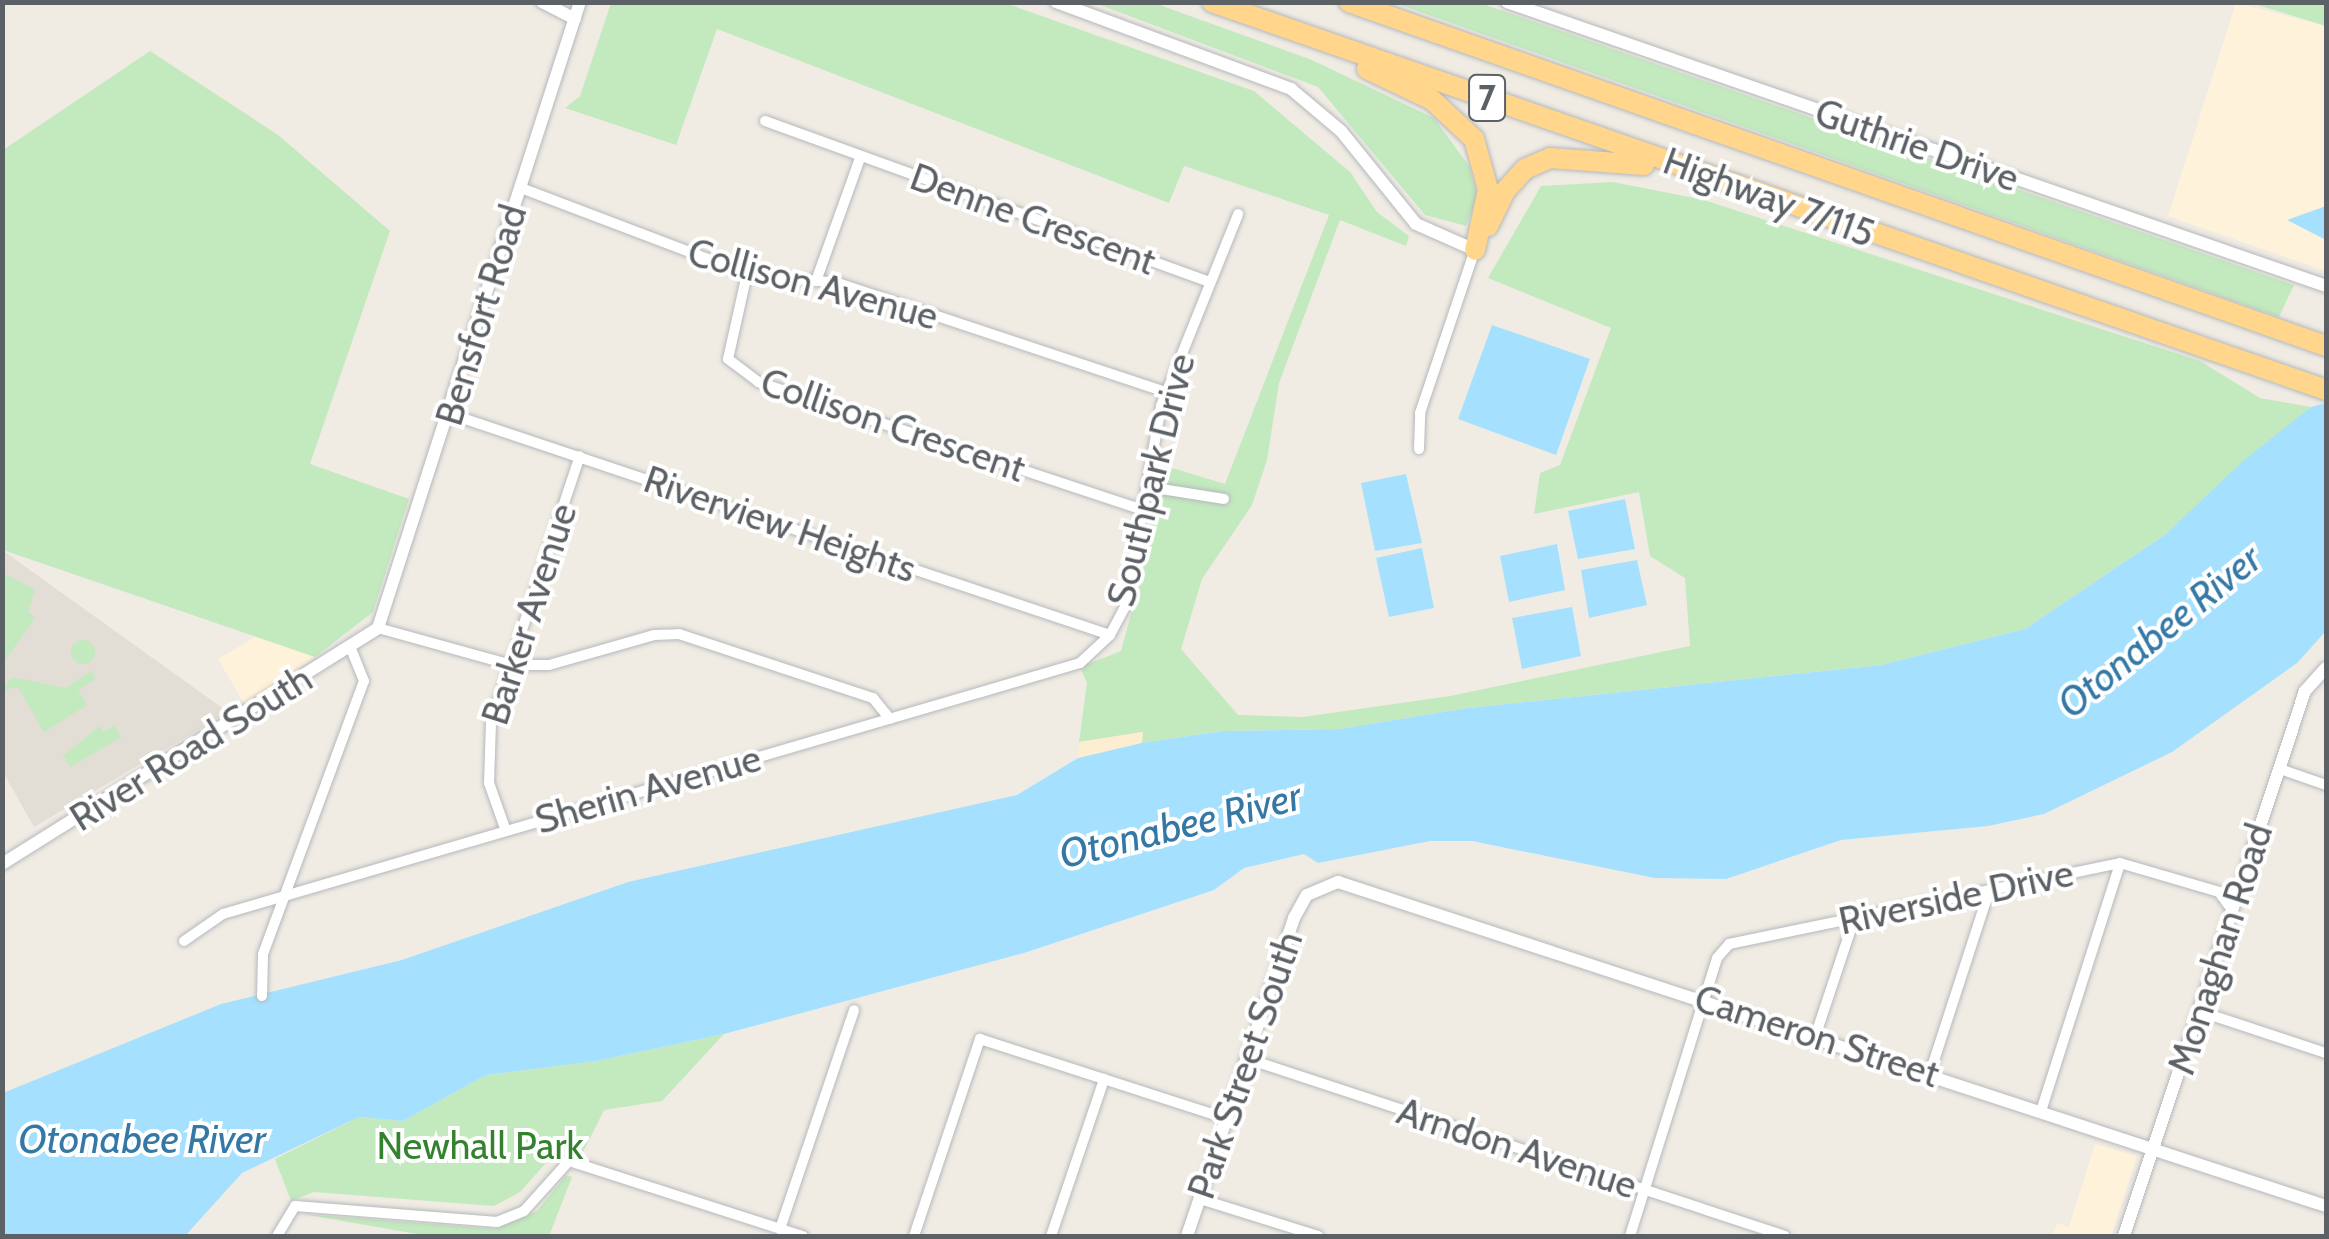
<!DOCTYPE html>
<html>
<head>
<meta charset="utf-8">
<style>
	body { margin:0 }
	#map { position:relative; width:2329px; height:1239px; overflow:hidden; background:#f0ece4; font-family:Cabin,sans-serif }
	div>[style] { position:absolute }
	.commercial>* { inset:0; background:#fff2da }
	.education>* { inset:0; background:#e2ddd5 }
	.green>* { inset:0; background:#c3e9bf }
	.round { border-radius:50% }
	.sand>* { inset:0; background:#fdeed2 }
	.water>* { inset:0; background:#a5e1ff }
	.roads { filter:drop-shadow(0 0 2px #b5b8bc) drop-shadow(0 0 2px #b5b8bc) }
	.minor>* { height:10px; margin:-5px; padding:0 5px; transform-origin:5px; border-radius:5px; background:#fff }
	.tertiary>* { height:12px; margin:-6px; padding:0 6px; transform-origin:6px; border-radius:6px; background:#fff }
	.motorway>* { height:20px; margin:-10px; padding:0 10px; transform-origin:10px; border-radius:10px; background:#ffd68c }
	span { translate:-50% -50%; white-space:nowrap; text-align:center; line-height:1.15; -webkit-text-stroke:8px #fff; paint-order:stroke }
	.shield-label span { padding:2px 8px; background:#fff; border:2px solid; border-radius:8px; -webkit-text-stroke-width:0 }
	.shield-label { font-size:35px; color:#5c6166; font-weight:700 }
	.street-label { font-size:38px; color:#5c6166 }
	.park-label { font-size:38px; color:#33822e }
	.water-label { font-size:40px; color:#3578a6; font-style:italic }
	.frame { position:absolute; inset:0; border:5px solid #5c6166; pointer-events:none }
</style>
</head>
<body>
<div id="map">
	<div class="commercial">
		<i style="clip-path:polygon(2236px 3px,2326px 26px,2326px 271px,2168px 216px)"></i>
		<i style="clip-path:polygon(255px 637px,315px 657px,245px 705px,218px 659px)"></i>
		<i style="clip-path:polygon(2095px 1144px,2137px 1156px,2111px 1236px,2052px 1236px,2057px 1223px,2069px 1227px)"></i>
	</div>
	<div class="education">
		<i style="clip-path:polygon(2px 550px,228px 712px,34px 827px,3px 772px)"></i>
	</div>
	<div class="green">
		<i style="clip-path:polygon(611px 3px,1005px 3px,1254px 91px,1350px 172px,1377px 212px,1409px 236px,1406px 246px,1340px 220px,1279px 383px,1267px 460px,1252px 505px,1202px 579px,1181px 649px,1238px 715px,1303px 717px,1450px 696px,1690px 646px,1685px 578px,1650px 556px,1639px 492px,1534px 514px,1540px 473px,1560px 465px,1611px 328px,1488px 278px,1541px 186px,1613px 182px,1704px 200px,2200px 361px,2260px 398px,2311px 407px,2166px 534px,2025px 629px,1881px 665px,1468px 708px,1339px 729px,1222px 731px,1142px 743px,1142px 732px,1079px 742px,1087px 683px,1080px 667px,1121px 651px,1143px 570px,1159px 464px,1225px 484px,1329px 215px,1184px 166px,1169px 203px,717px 29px,676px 145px,565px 108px,580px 96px)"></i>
		<i style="clip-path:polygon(1095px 3px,1154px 3px,1312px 60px,1434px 118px,1469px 166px,1478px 196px,1466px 226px,1425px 215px,1318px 87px)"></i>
		<i style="clip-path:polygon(1395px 3px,1480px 3px,2294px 285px,2279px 317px)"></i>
		<i style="clip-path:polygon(2251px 3px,2326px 3px,2326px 26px)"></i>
		<i style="clip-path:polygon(150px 51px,278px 135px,390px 231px,310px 464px,409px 499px,373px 612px,315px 657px,3px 550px,3px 150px)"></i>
		<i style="clip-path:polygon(3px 573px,35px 590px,28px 612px,35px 618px,3px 663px)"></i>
		<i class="round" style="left:71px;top:640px;width:24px;height:24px"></i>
		<i style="clip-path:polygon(92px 671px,95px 679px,78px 690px,87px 705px,44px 732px,18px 687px,3px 690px,12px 677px,66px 688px)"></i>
		<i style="clip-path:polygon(100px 726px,104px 732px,114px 726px,121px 737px,70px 767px,63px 756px)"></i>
		<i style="clip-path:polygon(724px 1034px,662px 1101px,604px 1110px,580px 1158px,554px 1154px,520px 1192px,494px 1206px,314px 1192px,291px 1201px,275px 1159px,359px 1117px,403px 1121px,486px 1075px,596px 1061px)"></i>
		<i style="clip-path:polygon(566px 1175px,572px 1177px,549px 1236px,428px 1236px,303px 1214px,495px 1229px,537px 1211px)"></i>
	</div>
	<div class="sand">
		<i style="clip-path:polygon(1143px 732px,1142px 743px,1078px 758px,1079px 742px)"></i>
	</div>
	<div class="water">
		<i style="clip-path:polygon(2326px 206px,2326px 240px,2287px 220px)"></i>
		<i style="clip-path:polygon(1492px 325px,1590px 359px,1556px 455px,1458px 419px)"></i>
		<i style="clip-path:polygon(2326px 403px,2326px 631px,2297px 663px,2172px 752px,2044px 814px,1988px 826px,1841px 840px,1726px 879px,1655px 878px,1472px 841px,1430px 841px,1318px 863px,1304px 854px,1244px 868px,1214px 890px,1024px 953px,724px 1034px,596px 1061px,486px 1075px,403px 1121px,359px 1117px,242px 1173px,185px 1236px,3px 1236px,3px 1093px,221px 1004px,402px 960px,628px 882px,1017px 795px,1078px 758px,1142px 743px,1222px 731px,1339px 729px,1468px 708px,1881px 665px,2025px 629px,2166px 534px,2244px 460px,2311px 407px)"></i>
		<i style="clip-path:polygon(1406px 474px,1422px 543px,1375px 551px,1361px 483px)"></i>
		<i style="clip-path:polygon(1625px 499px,1635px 549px,1578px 559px,1568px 511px)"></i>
		<i style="clip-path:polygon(1557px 544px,1565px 590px,1509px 602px,1500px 556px)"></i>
		<i style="clip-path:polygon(1422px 548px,1434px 608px,1389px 617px,1376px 558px)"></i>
		<i style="clip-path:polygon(1637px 560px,1647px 605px,1589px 618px,1581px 570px)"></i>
		<i style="clip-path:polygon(1572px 607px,1581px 656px,1522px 669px,1512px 618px)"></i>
	</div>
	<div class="roads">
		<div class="minor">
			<i style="left:765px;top:121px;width:470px;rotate:19.9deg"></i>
			<i style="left:521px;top:188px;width:242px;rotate:20.8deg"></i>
			<i style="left:747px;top:274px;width:91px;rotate:5.6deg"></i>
			<i style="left:838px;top:283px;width:345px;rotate:18.4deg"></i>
			<i style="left:747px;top:274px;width:87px;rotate:102.6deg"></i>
			<i style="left:728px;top:359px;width:38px;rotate:37deg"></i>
			<i style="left:758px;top:382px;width:409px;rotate:18.4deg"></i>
			<i style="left:816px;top:281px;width:131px;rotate:-70.3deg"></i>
			<i style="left:450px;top:414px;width:696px;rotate:18.51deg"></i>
			<i style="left:1419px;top:449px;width:36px;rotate:-88deg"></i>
			<i style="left:1420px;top:413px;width:172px;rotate:-71.4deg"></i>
			<i style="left:1149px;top:487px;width:76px;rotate:9.1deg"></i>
			<i style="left:378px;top:628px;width:138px;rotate:15.5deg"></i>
			<i style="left:511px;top:665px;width:38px"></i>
			<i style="left:549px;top:665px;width:109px;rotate:-15.9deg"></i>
			<i style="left:654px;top:635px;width:25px;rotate:-2deg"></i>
			<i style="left:679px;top:634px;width:204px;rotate:18.3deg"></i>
			<i style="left:873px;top:698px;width:27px;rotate:51deg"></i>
			<i style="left:2280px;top:769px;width:49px;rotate:19.2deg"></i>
			<i style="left:506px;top:831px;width:51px;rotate:-109.5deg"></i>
			<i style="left:489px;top:783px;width:60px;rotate:-88.1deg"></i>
			<i style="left:491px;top:723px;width:281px;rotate:-71.6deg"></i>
			<i style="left:184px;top:941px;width:47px;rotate:-34.7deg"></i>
			<i style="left:223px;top:914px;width:893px;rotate:-16.32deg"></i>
			<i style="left:1080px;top:663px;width:41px;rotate:-43deg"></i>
			<i style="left:1110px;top:635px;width:32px;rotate:-62deg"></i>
			<i style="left:1125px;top:607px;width:204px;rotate:-79.8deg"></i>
			<i style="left:1161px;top:406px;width:207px;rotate:-68.1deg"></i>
			<i style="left:262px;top:996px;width:42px;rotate:-88.6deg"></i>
			<i style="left:263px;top:954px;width:291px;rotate:-69.7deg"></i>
			<i style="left:364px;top:681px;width:37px;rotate:-112deg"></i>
			<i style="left:2199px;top:1011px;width:134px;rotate:18.3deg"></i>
			<i style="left:1815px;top:1037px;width:126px;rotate:-71.6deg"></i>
			<i style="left:1248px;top:1059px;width:565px;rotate:18.24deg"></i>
			<i style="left:1930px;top:1073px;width:191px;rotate:-72deg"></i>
			<i style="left:2042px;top:1108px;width:257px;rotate:-72.3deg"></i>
			<i style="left:1200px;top:1199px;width:124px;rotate:17.4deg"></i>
			<i style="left:780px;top:1229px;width:231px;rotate:-71.3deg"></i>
			<i style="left:277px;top:1236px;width:35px;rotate:-59deg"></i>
			<i style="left:295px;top:1206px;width:203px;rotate:4.5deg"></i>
			<i style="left:497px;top:1222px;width:29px;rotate:-22deg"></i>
			<i style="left:524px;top:1211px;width:67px;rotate:-48deg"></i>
			<i style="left:569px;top:1161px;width:246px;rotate:17.8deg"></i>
			<i style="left:914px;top:1236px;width:208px;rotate:-71.5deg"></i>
			<i style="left:980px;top:1039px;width:260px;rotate:17.9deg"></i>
			<i style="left:1051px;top:1236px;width:166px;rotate:-71.3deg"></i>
			<i style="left:1630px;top:1236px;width:291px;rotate:-72.6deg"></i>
			<i style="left:1717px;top:958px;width:18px;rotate:-49deg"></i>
			<i style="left:1729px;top:944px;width:399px;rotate:-11.7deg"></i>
			<i style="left:2120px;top:863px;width:103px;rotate:16.3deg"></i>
			<i style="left:2219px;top:892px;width:22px;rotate:54deg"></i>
		</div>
		<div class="tertiary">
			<i style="left:542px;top:2px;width:37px;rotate:27deg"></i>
			<i style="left:1056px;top:2px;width:251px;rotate:20.3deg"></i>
			<i style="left:1291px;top:89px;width:65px;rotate:40deg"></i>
			<i style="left:1341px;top:131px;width:119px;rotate:51.1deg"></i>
			<i style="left:1416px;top:224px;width:64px;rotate:23.8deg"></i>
			<i style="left:1507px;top:2px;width:867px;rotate:19.12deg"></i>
			<i style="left:2px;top:864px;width:444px;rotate:-32.1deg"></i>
			<i style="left:378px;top:628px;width:658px;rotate:-72.12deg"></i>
			<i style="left:1187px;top:1236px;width:336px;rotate:-71.4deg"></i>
			<i style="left:1294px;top:918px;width:26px;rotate:-61deg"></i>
			<i style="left:1307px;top:895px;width:34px;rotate:-23deg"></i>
			<i style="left:1338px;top:882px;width:1040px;rotate:18.16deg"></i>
			<i style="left:2124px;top:1236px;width:574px;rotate:-71.63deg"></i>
			<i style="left:2305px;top:691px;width:31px;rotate:-48deg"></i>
		</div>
		<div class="motorway">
			<i style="left:1212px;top:2px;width:1180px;rotate:19.2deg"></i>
			<i style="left:1349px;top:2px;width:1036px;rotate:19.4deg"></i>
			<i style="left:1367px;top:69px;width:72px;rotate:25.5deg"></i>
			<i style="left:1432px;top:100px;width:57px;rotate:42.9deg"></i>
			<i style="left:1474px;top:139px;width:52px;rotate:74.4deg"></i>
			<i style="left:1488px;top:189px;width:62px;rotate:102deg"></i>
			<i style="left:1488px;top:226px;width:39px;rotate:-64deg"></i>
			<i style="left:1505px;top:191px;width:30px;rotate:-48deg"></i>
			<i style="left:1525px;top:169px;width:27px;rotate:-24deg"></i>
			<i style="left:1550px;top:158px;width:94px;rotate:4.3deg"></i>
		</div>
	</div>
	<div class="shield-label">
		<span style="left:1487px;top:98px">7</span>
	</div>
	<div class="street-label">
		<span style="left:1917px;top:145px;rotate:19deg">Guthrie Drive</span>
		<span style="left:1769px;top:197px;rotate:20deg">Highway 7/115</span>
		<span style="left:1033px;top:219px;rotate:20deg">Denne Crescent</span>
		<span style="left:813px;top:284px;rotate:15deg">Collison Avenue</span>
		<span style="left:481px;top:315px;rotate:-73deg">Bensfort Road</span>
		<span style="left:893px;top:425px;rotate:19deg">Collison Crescent</span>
		<span style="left:1151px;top:480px;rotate:-76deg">Southpark Drive</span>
		<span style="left:780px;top:524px;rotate:19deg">Riverview Heights</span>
		<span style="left:529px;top:614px;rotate:-72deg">Barker Avenue</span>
		<span style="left:191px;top:748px;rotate:-32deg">River Road South</span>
		<span style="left:648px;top:789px;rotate:-16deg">Sherin Avenue</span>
		<span style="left:1956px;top:897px;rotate:-12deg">Riverside Drive</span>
		<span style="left:2220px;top:949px;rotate:-72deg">Monaghan Road</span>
		<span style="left:1817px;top:1036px;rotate:18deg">Cameron Street</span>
		<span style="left:1245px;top:1065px;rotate:-71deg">Park Street South</span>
		<span style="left:1517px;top:1148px;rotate:18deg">Arndon Avenue</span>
	</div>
	<div class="park-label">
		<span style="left:480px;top:1146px">Newhall Park</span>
	</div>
	<div class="water-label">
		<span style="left:2159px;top:631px;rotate:-39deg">Otonabee River</span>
		<span style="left:1180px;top:825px;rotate:-14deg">Otonabee River</span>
		<span style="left:142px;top:1139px">Otonabee River</span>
	</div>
	<div class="frame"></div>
</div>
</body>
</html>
